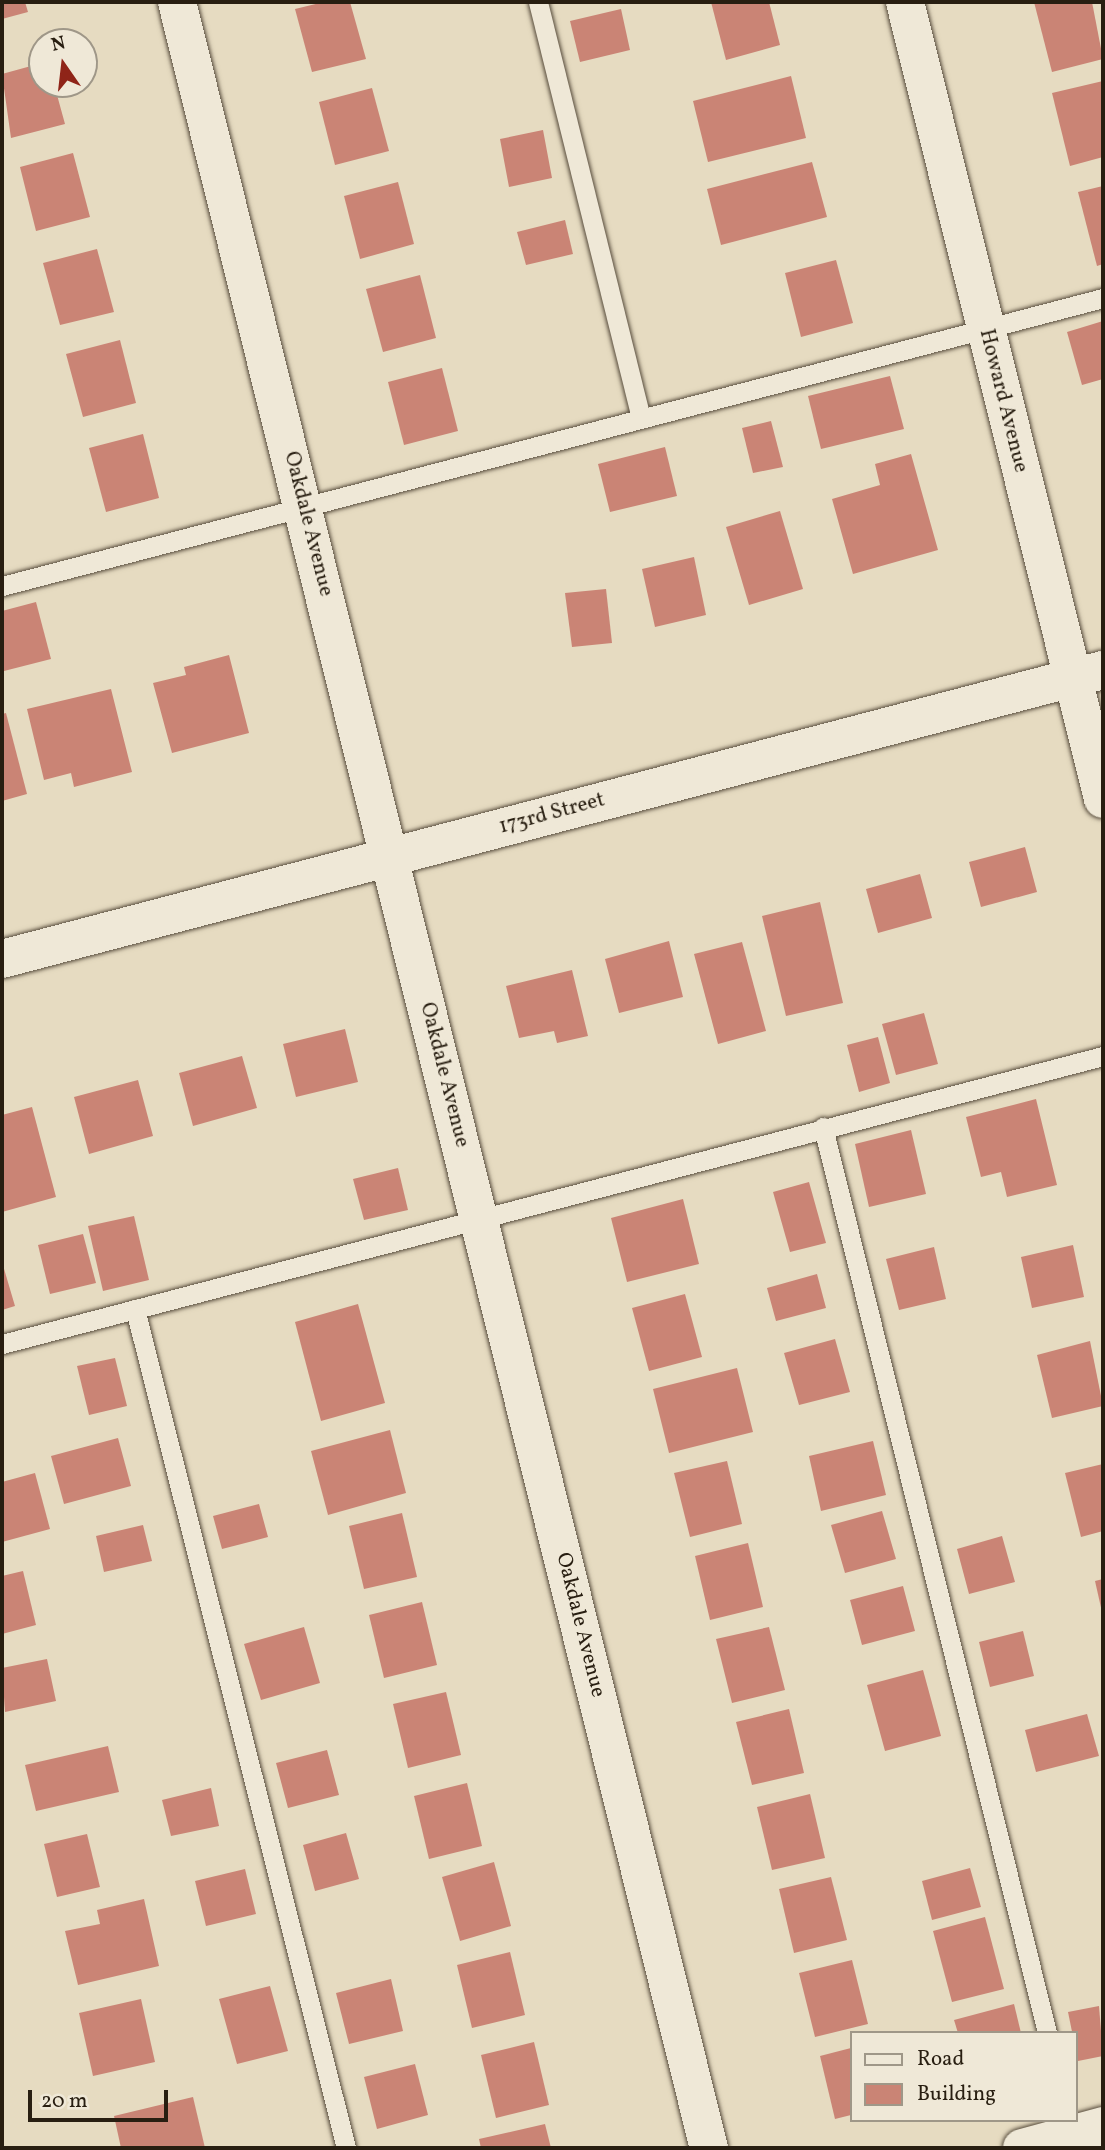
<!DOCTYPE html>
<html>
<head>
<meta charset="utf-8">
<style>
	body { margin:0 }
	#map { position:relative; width:1105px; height:2150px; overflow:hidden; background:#e6dbc1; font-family:Vollkorn,serif }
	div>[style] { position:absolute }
	.building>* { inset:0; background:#ca8475 }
	.roads { filter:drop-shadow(0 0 2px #584d3d) drop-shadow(0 0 2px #584d3d) }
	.service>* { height:19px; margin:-9.5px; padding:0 9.5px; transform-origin:9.5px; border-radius:9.5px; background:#efe8d7 }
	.minor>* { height:38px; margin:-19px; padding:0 19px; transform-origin:19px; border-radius:19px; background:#efe8d7 }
	.tertiary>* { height:38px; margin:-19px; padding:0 19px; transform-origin:19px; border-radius:19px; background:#efe8d7 }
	span { translate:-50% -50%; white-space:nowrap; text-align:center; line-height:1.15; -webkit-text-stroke:5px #efe8d7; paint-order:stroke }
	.street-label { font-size:21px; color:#281e11 }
	.frame { position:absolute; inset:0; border:4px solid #281e11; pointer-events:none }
	.legend { position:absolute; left:850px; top:2031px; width:228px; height:91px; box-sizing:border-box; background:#efe8d7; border:2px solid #9f9788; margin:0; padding:9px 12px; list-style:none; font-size:21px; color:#281e11 }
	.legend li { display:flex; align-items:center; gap:14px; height:35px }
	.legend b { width:35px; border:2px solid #9f9788 }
	.north { position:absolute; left:28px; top:28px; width:70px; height:70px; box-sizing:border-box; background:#efe8d7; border:2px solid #9f9788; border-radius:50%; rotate:346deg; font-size:19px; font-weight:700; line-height:28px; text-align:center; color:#281e11 }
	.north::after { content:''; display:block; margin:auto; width:24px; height:32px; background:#8f2418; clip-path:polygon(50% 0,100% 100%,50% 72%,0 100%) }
	.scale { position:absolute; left:28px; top:2090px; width:140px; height:32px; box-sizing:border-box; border:4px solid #281e11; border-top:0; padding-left:9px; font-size:21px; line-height:24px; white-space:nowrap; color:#281e11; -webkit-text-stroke:5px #efe8d7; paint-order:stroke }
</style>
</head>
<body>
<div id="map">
	<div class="building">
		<i style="clip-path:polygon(2px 2px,25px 2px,28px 12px,2px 19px)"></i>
		<i style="clip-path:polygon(324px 2px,350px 2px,366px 59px,312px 72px,295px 9px)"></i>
		<i style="clip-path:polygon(711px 2px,769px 2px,780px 45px,726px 60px)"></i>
		<i style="clip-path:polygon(1034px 2px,1092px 2px,1103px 59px,1052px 72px)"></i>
		<i style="clip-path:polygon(621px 9px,630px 50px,580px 62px,570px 21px)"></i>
		<i style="clip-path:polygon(42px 63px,42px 84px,54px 84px,65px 124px,11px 138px,2px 74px)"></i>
		<i style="clip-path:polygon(791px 76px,806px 138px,708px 162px,693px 101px)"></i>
		<i style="clip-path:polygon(1103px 81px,1103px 157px,1070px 166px,1052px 93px)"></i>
		<i style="clip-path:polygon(372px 88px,389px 151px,335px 165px,319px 102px)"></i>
		<i style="clip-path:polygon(543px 130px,552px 178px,509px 187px,500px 139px)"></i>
		<i style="clip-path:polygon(73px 153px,90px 217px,36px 231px,20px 167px)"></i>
		<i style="clip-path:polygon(812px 162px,827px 217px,721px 245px,707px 189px)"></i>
		<i style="clip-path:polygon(398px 182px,414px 244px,360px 259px,344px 196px)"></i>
		<i style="clip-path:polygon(1103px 186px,1103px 264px,1097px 266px,1078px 192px)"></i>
		<i style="clip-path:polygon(565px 220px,573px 254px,526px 265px,517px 232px)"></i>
		<i style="clip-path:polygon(97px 249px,114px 312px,60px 325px,43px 263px)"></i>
		<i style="clip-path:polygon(836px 260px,853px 323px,801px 337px,785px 273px)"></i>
		<i style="clip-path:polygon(420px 275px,436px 338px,383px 352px,366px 289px)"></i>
		<i style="clip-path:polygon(1103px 321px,1103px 379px,1082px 385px,1067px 332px)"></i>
		<i style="clip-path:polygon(120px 340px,136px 403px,83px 417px,66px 354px)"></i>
		<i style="clip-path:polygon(442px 368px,458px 431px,404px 445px,388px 382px)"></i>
		<i style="clip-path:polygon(890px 376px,904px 429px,821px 449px,808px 396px)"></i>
		<i style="clip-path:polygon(771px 421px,783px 467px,753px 473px,742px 428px)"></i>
		<i style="clip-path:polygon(143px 434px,159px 498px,106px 512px,89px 448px)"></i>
		<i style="clip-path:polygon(665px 447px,677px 496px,610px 512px,598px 464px)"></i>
		<i style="clip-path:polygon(911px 454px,938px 550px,853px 574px,832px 499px,880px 485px,875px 464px)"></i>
		<i style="clip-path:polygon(780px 511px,803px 589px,749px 605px,726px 527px)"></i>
		<i style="clip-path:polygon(694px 557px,706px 615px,655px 627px,642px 569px)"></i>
		<i style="clip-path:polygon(606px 589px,612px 643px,572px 647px,565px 593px)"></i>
		<i style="clip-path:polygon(36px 602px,51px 659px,4px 671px,2px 611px)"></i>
		<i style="clip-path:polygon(229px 655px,249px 733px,172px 753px,153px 683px,186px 675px,184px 667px)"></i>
		<i style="clip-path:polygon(111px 689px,132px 772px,74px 787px,71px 773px,44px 780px,27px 709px)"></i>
		<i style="clip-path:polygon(6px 713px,27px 794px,2px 801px,2px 714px)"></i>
		<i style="clip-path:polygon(1025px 847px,1037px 892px,981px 907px,969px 862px)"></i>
		<i style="clip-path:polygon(920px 874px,932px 918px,878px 933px,866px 889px)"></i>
		<i style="clip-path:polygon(820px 902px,843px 1003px,786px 1016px,762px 916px)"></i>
		<i style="clip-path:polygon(669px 941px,683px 997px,619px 1013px,605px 959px)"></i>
		<i style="clip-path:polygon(742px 942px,766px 1031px,718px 1044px,694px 954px)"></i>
		<i style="clip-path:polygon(572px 970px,588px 1036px,557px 1043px,554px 1031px,519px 1038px,506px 986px)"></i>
		<i style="clip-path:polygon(924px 1013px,938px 1064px,896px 1075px,882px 1024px)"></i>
		<i style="clip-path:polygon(345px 1029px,358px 1082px,296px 1097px,283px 1044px)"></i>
		<i style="clip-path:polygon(878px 1037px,890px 1083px,859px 1092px,847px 1045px)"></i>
		<i style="clip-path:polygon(242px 1056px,257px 1108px,193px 1126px,179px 1073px)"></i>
		<i style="clip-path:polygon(138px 1080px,153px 1136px,89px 1154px,74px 1097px)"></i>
		<i style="clip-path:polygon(1036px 1099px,1057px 1185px,1007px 1197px,1001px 1172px,981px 1177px,966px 1117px)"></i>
		<i style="clip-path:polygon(32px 1107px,56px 1197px,2px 1212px,2px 1115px)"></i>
		<i style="clip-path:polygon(911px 1130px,926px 1194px,869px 1207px,855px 1144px)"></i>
		<i style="clip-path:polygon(398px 1168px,408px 1210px,364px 1220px,353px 1179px)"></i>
		<i style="clip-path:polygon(809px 1182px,826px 1243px,790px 1252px,773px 1192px)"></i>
		<i style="clip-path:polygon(683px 1199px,699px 1264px,627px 1282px,611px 1218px)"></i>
		<i style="clip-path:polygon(134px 1216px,149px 1280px,103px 1291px,88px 1226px)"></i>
		<i style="clip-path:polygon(83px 1234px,96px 1283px,50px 1294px,38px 1245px)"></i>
		<i style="clip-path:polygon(1073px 1245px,1084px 1297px,1032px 1308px,1021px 1257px)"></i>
		<i style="clip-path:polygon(934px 1247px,946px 1299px,899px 1310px,886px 1259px)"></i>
		<i style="clip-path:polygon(2px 1262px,15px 1306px,2px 1310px)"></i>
		<i style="clip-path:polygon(817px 1274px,826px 1308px,776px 1321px,767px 1288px)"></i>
		<i style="clip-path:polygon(685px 1294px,702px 1357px,649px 1371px,632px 1308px)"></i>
		<i style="clip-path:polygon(358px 1304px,385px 1403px,321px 1421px,295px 1322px)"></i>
		<i style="clip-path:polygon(835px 1339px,850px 1392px,799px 1405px,784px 1353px)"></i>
		<i style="clip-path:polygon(1090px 1341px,1103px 1406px,1052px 1418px,1037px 1355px)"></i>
		<i style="clip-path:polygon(115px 1358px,127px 1406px,89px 1415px,77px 1366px)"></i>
		<i style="clip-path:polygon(737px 1368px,753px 1432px,669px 1453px,653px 1389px)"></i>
		<i style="clip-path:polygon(390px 1430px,406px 1493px,328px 1515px,311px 1451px)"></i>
		<i style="clip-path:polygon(118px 1438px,131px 1486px,64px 1504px,51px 1456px)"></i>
		<i style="clip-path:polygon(873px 1441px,886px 1495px,821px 1511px,809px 1456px)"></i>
		<i style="clip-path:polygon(727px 1461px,742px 1524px,690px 1537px,674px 1473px)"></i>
		<i style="clip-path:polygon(1103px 1464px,1103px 1531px,1081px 1537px,1065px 1473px)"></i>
		<i style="clip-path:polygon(35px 1473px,50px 1529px,2px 1542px,2px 1482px)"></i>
		<i style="clip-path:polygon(259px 1504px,268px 1537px,222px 1549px,213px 1516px)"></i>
		<i style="clip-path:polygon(882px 1511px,896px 1559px,845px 1573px,831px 1525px)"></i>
		<i style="clip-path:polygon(402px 1513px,417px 1577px,364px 1589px,349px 1526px)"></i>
		<i style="clip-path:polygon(143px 1525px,152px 1561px,104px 1572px,96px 1536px)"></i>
		<i style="clip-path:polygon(1002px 1536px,1015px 1582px,969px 1594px,957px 1549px)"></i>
		<i style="clip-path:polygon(748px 1543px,763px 1607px,710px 1620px,695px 1556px)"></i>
		<i style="clip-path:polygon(23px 1571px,36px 1625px,2px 1634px,2px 1576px)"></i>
		<i style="clip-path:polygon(1103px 1579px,1103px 1612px,1102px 1612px,1095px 1581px)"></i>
		<i style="clip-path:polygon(903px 1586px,915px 1631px,862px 1645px,850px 1600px)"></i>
		<i style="clip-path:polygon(422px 1602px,437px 1665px,384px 1678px,369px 1615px)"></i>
		<i style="clip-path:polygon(304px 1627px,320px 1683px,261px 1700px,244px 1644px)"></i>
		<i style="clip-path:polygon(769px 1627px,785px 1690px,732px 1703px,716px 1639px)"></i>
		<i style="clip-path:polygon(1023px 1631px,1034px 1676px,990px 1687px,979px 1642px)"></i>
		<i style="clip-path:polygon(47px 1659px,56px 1701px,5px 1712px,2px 1668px)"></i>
		<i style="clip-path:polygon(923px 1670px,941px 1736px,885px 1751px,867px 1685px)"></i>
		<i style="clip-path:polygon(446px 1692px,461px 1755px,408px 1768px,393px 1704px)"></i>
		<i style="clip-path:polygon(789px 1709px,804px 1773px,752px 1785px,736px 1722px)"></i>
		<i style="clip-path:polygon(1087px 1714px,1099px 1756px,1036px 1772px,1025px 1730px)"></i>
		<i style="clip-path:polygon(108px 1746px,119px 1792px,36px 1811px,25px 1765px)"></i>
		<i style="clip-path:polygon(327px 1750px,339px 1795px,288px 1808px,276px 1763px)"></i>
		<i style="clip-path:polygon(467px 1783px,482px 1846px,429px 1859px,414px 1796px)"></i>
		<i style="clip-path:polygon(211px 1788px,219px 1826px,171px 1836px,162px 1800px)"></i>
		<i style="clip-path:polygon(810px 1794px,825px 1858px,772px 1870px,757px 1807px)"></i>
		<i style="clip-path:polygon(346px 1833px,359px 1879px,315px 1891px,303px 1845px)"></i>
		<i style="clip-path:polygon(87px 1834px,100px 1887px,57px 1897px,44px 1844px)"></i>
		<i style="clip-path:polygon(494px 1862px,511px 1926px,460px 1941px,442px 1877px)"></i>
		<i style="clip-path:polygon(970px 1868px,981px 1907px,932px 1920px,922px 1881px)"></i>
		<i style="clip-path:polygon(245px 1869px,256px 1914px,206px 1926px,195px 1881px)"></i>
		<i style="clip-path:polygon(831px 1877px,847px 1940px,794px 1953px,779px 1889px)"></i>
		<i style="clip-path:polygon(144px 1899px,159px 1966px,78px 1985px,65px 1931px,100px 1924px,97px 1910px)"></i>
		<i style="clip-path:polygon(985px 1917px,1004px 1989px,952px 2002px,933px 1931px)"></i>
		<i style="clip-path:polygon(510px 1952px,525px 2015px,472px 2028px,457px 1965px)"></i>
		<i style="clip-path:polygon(852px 1960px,868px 2024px,815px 2037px,799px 1973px)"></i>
		<i style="clip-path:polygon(391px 1979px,403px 2031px,349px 2044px,336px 1993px)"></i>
		<i style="clip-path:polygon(270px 1986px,288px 2051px,237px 2064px,219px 1999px)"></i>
		<i style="clip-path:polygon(141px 1999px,155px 2062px,93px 2076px,79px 2013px)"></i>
		<i style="clip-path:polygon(1014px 2004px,1021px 2033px,958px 2033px,954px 2020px)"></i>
		<i style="clip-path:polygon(1099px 2006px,1103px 2056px,1078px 2061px,1068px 2012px)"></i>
		<i style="clip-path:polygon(534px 2042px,549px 2105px,496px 2118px,481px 2055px)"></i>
		<i style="clip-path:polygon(851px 2048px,851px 2115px,835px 2119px,820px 2056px)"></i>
		<i style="clip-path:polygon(415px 2064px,428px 2115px,377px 2129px,364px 2077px)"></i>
		<i style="clip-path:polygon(193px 2097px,205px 2148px,121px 2148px,114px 2116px)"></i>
		<i style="clip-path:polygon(545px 2124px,551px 2148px,481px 2148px,479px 2139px)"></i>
	</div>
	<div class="roads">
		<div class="service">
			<i style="left:538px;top:2px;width:429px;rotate:76.1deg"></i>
			<i style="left:2px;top:586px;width:1138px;rotate:-14.66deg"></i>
			<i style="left:823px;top:1127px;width:933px;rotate:76.11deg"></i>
			<i style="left:135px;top:1309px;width:865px;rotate:75.88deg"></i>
			<i style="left:2px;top:1344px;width:1138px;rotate:-14.66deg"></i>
		</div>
		<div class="minor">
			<i style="left:177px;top:2px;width:2211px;rotate:76.08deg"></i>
			<i style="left:905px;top:2px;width:821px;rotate:76.05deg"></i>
			<i style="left:1022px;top:2148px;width:84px;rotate:-15.2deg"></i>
		</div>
		<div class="tertiary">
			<i style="left:2px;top:959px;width:1138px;rotate:-14.71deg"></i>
		</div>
	</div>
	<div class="street-label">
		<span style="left:1003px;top:401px;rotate:76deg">Howard Avenue</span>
		<span style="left:308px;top:524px;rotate:76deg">Oakdale Avenue</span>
		<span style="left:552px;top:814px;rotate:-15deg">173rd Street</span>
		<span style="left:444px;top:1075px;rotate:76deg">Oakdale Avenue</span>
		<span style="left:580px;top:1625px;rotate:76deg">Oakdale Avenue</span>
	</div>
	<div class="frame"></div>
	<ul class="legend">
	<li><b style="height:9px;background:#efe8d7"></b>Road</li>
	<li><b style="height:19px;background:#ca8475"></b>Building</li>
	</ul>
	<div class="north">N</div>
	<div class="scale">20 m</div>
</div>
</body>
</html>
